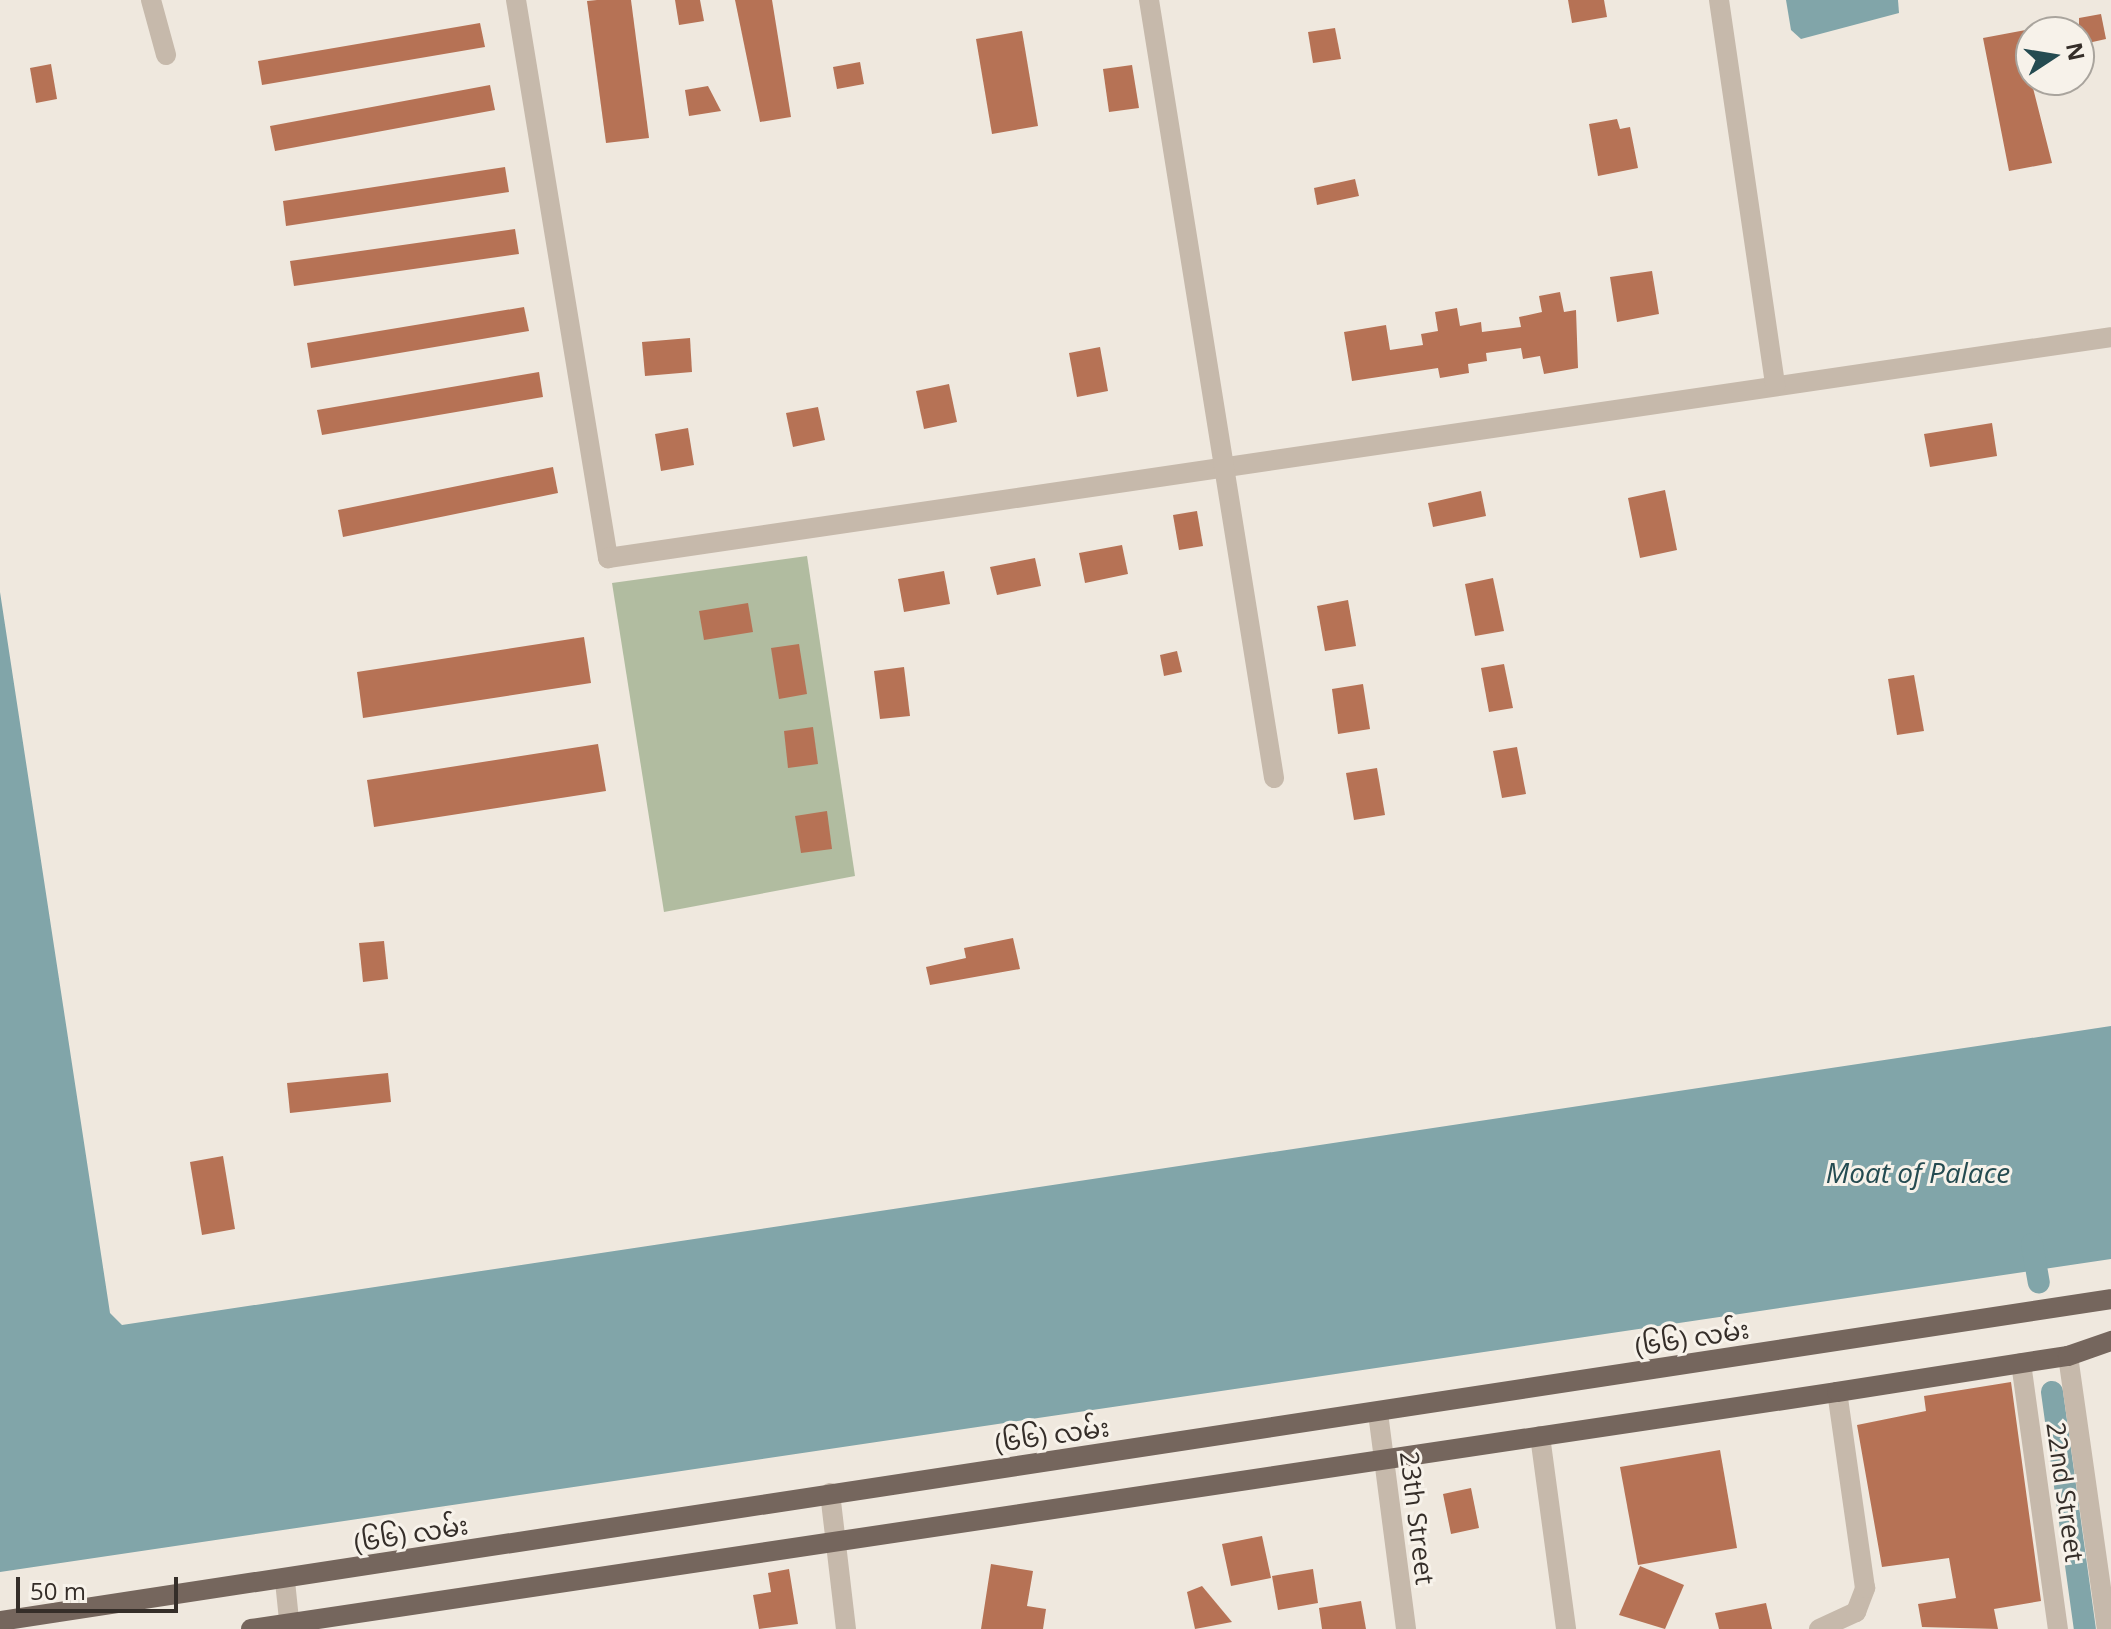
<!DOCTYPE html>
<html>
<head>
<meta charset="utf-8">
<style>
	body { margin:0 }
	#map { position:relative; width:2111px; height:1629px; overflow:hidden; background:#efe8de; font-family:"Open Sans","Noto Sans Myanmar",sans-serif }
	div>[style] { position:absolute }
	.green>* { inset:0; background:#b1bca0 }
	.water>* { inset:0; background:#81a5a9 }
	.canal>* { height:22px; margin:-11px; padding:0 11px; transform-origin:11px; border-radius:11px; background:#81a5a9 }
	.building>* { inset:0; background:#b67255 }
	.minor>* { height:20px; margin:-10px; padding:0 10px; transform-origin:10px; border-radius:10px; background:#c6b9ab }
	.major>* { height:20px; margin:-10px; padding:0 10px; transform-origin:10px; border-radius:10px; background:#75665d }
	span { translate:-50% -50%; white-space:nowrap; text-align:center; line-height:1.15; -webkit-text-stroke:6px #f7f2ea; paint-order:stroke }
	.street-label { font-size:26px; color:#352e29 }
	.water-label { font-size:28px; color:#244b51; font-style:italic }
	.north { position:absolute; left:2015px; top:16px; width:80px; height:80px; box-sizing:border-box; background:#f7f2ea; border:2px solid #a9a49d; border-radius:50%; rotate:78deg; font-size:22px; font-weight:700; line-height:32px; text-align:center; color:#352e29 }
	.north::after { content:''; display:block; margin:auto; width:28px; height:36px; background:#244b51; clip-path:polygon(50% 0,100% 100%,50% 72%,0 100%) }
	.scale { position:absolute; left:16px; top:1577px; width:162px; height:36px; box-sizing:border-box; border:4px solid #352e29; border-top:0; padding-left:10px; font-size:24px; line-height:28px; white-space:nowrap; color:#352e29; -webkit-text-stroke:6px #f7f2ea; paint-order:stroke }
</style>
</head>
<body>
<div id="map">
	<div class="green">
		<i style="clip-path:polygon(807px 556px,855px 876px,664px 912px,612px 583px)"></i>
	</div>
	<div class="water">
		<i style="clip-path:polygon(1786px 0,1898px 0,1899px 13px,1801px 39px,1791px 30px)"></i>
		<i style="clip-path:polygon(0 592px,110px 1313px,122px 1325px,2111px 1026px,2111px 1259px,0 1572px)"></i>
	</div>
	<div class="canal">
		<i style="left:2032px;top:1244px;width:39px;rotate:80deg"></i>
		<i style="left:2052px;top:1392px;width:239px;rotate:82.1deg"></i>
	</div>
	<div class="building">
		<i style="clip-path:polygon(597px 0,631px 0,649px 138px,606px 143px,587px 1px)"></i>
		<i style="clip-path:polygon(675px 0,700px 0,704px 21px,679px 25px)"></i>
		<i style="clip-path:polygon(735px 0,772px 0,791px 117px,760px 122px)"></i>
		<i style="clip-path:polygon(1568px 0,1604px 0,1607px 17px,1572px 23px)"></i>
		<i style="clip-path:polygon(2101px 14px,2106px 39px,2079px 45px,2079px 18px)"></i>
		<i style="clip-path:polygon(480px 23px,485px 47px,262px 85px,258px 61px)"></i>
		<i style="clip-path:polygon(1335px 28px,1341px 59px,1313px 63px,1308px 32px)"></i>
		<i style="clip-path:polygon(2031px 29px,2031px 80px,2052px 163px,2009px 171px,1983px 38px)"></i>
		<i style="clip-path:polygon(1022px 31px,1038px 126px,992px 134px,976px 39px)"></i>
		<i style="clip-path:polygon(860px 62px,864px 84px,837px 89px,833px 67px)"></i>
		<i style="clip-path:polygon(51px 64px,57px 99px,36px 103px,30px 68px)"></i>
		<i style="clip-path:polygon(1132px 65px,1139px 108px,1109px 112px,1103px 69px)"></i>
		<i style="clip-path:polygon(490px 85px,495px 110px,275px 151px,270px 126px)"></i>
		<i style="clip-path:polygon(708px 86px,721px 111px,689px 116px,685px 90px)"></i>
		<i style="clip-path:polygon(1617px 119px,1620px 129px,1630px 127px,1638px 168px,1598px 176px,1589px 124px)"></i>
		<i style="clip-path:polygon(505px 167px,509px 192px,286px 226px,283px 201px)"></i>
		<i style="clip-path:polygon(1355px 179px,1359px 196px,1317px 205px,1314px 188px)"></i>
		<i style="clip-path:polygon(515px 229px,519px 254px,294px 286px,290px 261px)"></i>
		<i style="clip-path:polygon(1652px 271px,1659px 314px,1617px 322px,1610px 277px)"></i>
		<i style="clip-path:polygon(1560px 292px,1564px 312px,1576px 310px,1578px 368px,1544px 374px,1540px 356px,1523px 359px,1521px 348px,1486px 353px,1487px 361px,1468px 364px,1469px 373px,1440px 378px,1438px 368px,1352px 381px,1344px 332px,1386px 325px,1390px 350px,1423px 345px,1421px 334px,1438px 331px,1435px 312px,1457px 308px,1460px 326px,1481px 322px,1482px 332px,1521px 327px,1519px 317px,1542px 312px,1539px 296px)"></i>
		<i style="clip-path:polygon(524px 307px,529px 331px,311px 368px,307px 343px)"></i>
		<i style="clip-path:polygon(690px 338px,692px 372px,645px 376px,642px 342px)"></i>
		<i style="clip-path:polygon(1100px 347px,1108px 391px,1077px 397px,1069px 353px)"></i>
		<i style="clip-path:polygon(539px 372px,543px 397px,322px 435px,317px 410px)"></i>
		<i style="clip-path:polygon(949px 384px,957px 422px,924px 429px,916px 391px)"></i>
		<i style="clip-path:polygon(818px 407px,825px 440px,793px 447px,786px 413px)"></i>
		<i style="clip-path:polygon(1992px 423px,1997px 456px,1930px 467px,1924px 434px)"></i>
		<i style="clip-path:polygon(688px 428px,694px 465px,661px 471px,655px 434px)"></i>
		<i style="clip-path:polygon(553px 467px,558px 493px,343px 537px,338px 510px)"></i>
		<i style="clip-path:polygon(1665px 490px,1677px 550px,1640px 558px,1628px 498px)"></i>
		<i style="clip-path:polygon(1481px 491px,1486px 516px,1433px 527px,1428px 503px)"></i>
		<i style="clip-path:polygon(1197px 511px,1203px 546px,1179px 550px,1173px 515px)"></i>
		<i style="clip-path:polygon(1122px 545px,1128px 574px,1085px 583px,1079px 553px)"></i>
		<i style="clip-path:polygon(1035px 558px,1041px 586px,997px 595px,990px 567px)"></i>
		<i style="clip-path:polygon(944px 571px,950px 604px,904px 612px,898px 579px)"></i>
		<i style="clip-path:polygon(1493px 578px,1504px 631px,1475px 636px,1465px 584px)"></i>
		<i style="clip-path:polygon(1348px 600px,1356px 646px,1325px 651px,1317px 606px)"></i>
		<i style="clip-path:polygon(748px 603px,753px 632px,704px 640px,699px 611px)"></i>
		<i style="clip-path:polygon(584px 637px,591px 683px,363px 718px,357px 672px)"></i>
		<i style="clip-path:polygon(799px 644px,807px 694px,779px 699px,771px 648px)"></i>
		<i style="clip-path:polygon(1177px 651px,1182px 672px,1164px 676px,1160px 655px)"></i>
		<i style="clip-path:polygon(1504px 664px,1513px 708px,1489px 712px,1481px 668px)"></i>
		<i style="clip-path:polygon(904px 667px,910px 716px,880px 719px,874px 671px)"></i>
		<i style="clip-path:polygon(1914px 675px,1924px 731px,1897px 735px,1888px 679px)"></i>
		<i style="clip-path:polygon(1363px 684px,1370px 729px,1338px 734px,1332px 689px)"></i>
		<i style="clip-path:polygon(813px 727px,818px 764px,788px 768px,784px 731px)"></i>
		<i style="clip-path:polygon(598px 744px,606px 791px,374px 827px,367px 780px)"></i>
		<i style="clip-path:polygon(1517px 747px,1526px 794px,1502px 798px,1493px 751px)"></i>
		<i style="clip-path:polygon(1377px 768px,1385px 815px,1354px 820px,1346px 773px)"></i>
		<i style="clip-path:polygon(827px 811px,832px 849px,801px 853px,795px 816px)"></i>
		<i style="clip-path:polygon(1013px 938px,1020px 969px,930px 985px,926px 967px,966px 958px,964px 948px)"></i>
		<i style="clip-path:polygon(384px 941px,388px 979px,363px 982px,359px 943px)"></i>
		<i style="clip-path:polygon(388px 1073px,391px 1102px,290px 1113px,287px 1083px)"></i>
		<i style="clip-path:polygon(223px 1156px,235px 1229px,202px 1235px,190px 1162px)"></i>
		<i style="clip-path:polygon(2011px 1382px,2041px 1601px,1994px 1609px,1998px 1629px,1922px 1627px,1918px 1604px,1956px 1598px,1949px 1558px,1882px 1567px,1857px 1425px,1926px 1411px,1924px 1396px)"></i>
		<i style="clip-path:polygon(1720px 1450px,1737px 1548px,1638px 1565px,1620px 1467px)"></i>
		<i style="clip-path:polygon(1471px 1488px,1479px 1528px,1451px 1534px,1443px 1494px)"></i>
		<i style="clip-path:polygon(1262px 1536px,1271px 1578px,1231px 1586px,1222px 1544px)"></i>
		<i style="clip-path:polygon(991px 1564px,1033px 1571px,1027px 1606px,1046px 1609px,1043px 1629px,981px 1629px)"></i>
		<i style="clip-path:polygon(1640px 1566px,1684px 1585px,1665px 1629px,1619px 1615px)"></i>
		<i style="clip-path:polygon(789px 1569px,798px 1624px,759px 1629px,753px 1595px,771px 1592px,768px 1573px)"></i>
		<i style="clip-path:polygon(1313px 1569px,1318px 1603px,1278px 1610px,1272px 1576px)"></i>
		<i style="clip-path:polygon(1202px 1586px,1232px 1622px,1195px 1629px,1187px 1592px)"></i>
		<i style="clip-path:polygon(1361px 1601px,1366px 1629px,1322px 1629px,1319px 1608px)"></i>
		<i style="clip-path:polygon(1766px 1603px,1772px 1629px,1719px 1629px,1715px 1613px)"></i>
	</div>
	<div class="minor">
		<i style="left:151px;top:0;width:57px;rotate:74.7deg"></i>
		<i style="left:516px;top:0;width:566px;rotate:80.64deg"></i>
		<i style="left:608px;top:558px;width:1519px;rotate:-8.36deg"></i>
		<i style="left:1149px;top:0;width:788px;rotate:80.87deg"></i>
		<i style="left:1719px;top:0;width:390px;rotate:81.7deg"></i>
		<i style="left:2068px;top:1356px;width:276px;rotate:81.9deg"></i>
		<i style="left:2021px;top:1363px;width:269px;rotate:82.1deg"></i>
		<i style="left:1378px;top:1413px;width:218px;rotate:82.6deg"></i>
		<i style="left:1540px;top:1436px;width:195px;rotate:82.3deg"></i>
		<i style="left:830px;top:1493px;width:137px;rotate:83.3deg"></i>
		<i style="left:285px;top:1581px;width:48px;rotate:84.1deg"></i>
		<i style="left:1819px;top:1629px;width:41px;rotate:-24.7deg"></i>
		<i style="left:1856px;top:1612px;width:26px;rotate:-69deg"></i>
		<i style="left:1865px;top:1588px;width:198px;rotate:-98.1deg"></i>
	</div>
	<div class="major">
		<i style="left:0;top:1621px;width:2135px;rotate:-8.67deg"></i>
		<i style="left:251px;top:1629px;width:1604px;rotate:-8.5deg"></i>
		<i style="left:1837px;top:1392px;width:234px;rotate:-8.9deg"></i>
		<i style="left:2068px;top:1356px;width:46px;rotate:-19.2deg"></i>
	</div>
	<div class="street-label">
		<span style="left:1692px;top:1338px;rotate:-9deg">(၆၆) လမ်း</span>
		<span style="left:1052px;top:1435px;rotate:-8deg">(၆၆) လမ်း</span>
		<span style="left:2065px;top:1492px;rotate:82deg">22nd Street</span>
		<span style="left:1417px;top:1518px;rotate:83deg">23th Street</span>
		<span style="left:411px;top:1534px;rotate:-9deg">(၆၆) လမ်း</span>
	</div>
	<div class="water-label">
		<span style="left:1918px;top:1172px">Moat of Palace</span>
	</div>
	<div class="north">N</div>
	<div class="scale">50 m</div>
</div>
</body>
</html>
